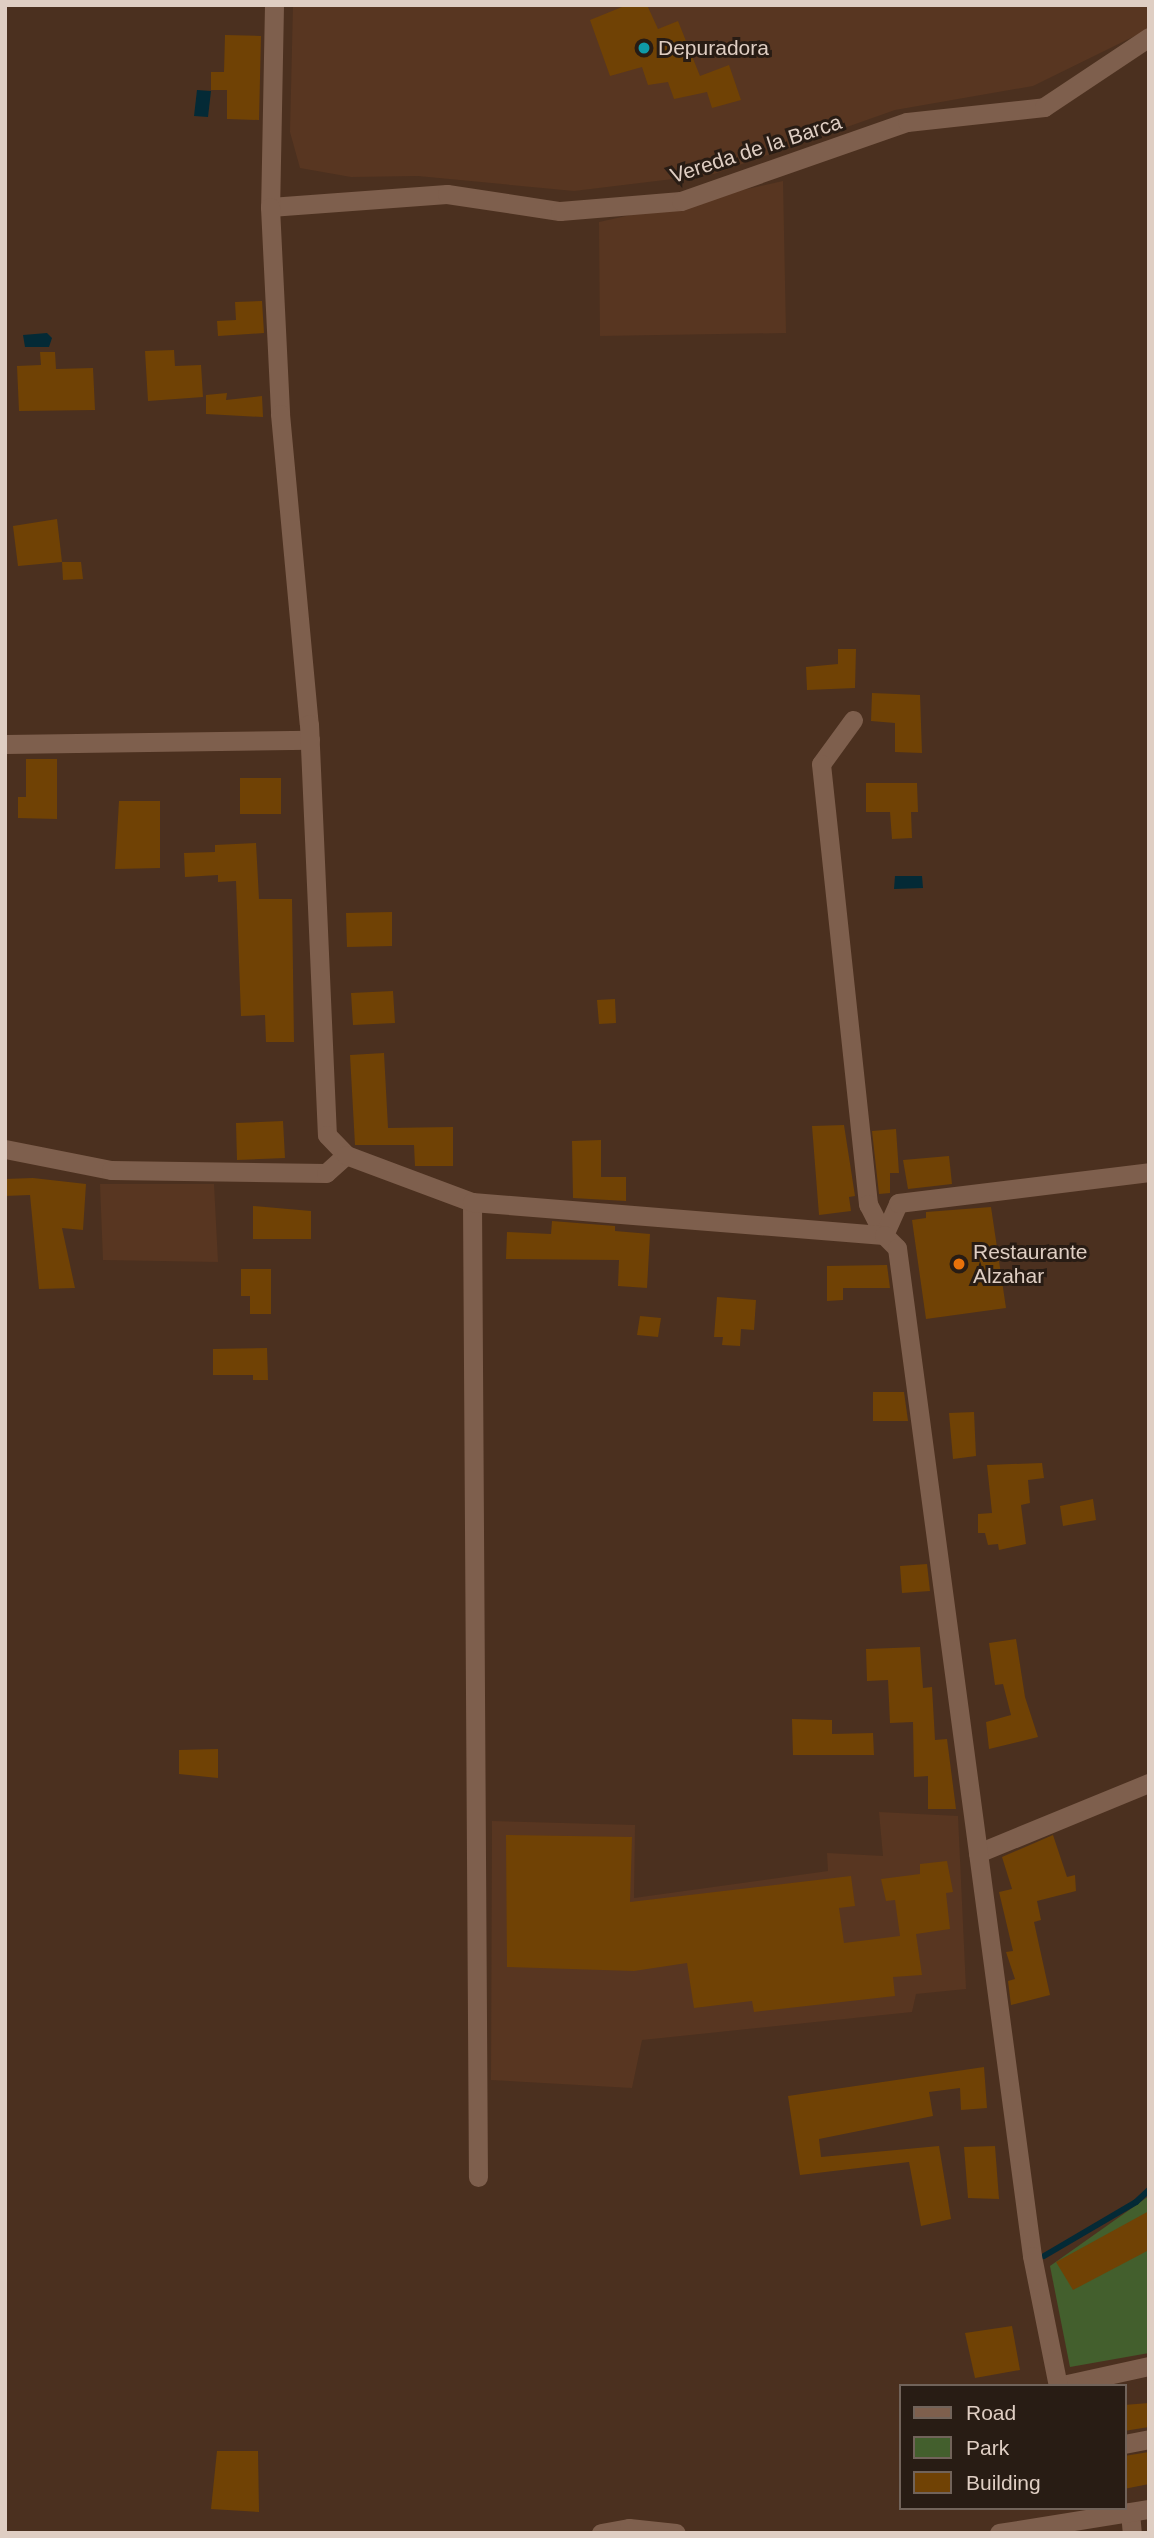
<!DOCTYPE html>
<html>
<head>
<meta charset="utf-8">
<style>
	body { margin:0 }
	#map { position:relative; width:1154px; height:2538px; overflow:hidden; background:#4b301f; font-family:Helvetica,sans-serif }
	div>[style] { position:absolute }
	.built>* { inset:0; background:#583621 }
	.green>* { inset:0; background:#435f2d }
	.water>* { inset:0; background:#042a36 }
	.stream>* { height:6px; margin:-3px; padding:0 3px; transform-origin:3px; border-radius:3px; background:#042a36 }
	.building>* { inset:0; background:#704205 }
	.minor>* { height:19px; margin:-9.5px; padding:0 9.5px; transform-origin:9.5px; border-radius:9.5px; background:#7e5f4d }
	.secondary>* { height:19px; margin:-9.5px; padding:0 9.5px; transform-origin:9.5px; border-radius:9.5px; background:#7e5f4d }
	.dots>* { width:19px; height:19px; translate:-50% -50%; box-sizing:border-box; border:4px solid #281c14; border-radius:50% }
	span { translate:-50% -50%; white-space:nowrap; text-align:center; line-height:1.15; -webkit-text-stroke:6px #281c14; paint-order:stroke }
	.poi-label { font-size:21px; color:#dfcec3 }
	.left { translate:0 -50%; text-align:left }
	.street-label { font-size:21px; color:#dfcec3 }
	.frame { position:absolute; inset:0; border:7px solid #dfcec3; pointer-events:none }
	.legend { position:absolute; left:899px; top:2384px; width:228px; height:126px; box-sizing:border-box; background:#281c14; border:2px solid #71635a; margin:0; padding:9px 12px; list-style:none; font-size:21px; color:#dfcec3 }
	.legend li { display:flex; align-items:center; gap:14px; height:35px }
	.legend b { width:35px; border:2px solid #71635a }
</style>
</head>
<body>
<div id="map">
	<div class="built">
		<i style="clip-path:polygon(293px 5px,1149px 5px,1149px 29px,1033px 86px,895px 110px,714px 174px,574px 191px,418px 176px,351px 177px,300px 168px,290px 132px)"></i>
		<i style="clip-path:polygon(783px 181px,786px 333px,600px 336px,599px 222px)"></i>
		<i style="clip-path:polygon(100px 1184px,214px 1184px,218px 1262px,103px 1260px)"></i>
		<i style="clip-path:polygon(879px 1812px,958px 1816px,966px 1989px,916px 1994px,912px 2012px,642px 2040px,632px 2088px,491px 2080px,492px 1821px,635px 1825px,634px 1898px,828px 1871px,827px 1853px,883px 1856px)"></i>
	</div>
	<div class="green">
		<i style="clip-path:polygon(1149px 2196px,1149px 2353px,1070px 2367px,1050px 2266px)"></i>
	</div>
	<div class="water">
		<i style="clip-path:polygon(197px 90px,211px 91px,208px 117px,194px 116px)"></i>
		<i style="clip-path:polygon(47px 333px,52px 338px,49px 347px,25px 347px,23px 335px)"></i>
		<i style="clip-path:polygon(895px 876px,922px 876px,923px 888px,894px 889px)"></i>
	</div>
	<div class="stream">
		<i style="left:1044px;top:2256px;width:107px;rotate:-30.4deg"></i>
		<i style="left:1136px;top:2202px;width:18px;rotate:-43deg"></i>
	</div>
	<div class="building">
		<i style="clip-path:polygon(627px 5px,647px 5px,658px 29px,678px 21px,700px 76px,729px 65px,741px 100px,712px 108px,707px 92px,674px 99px,668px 82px,648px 85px,642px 67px,610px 76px,590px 20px)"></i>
		<i style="clip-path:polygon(225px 35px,261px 36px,259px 120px,227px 119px,227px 90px,211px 90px,211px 72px,224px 72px)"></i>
		<i style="clip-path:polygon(262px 301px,264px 333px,218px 336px,217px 321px,236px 320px,235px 302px)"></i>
		<i style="clip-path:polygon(174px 350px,175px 366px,201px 365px,203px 397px,148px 401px,145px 351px)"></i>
		<i style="clip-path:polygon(40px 352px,55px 352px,56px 369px,93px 368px,95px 410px,19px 411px,17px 366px,41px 365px)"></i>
		<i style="clip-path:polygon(227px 393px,226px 400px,262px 396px,263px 417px,206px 414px,206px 395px)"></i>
		<i style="clip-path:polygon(57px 519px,62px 562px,18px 566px,13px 526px)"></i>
		<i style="clip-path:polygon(62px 562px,81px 562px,83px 579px,63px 580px)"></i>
		<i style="clip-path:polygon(838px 649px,856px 649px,855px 688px,807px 690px,806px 667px,838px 664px)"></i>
		<i style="clip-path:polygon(872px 693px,920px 695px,922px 753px,895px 752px,895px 723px,871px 721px)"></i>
		<i style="clip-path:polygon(26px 759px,57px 759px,57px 819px,18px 818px,18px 797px,26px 797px)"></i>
		<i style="clip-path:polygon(240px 778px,281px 778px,281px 814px,240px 814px)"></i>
		<i style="clip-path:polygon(866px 783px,917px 783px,918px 812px,911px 812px,912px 838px,892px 839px,890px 812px,866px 812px)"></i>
		<i style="clip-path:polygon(119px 801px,160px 801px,160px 868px,115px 869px)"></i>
		<i style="clip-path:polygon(256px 843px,259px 899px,292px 899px,294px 1042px,266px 1042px,265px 1015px,241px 1016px,236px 881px,218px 882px,218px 875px,185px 877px,184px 853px,215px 852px,215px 845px)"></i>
		<i style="clip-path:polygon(392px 912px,392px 946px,347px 947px,346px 913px)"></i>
		<i style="clip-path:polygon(393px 991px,395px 1023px,353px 1025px,351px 993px)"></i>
		<i style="clip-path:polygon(615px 999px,616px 1023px,599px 1024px,597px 1000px)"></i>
		<i style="clip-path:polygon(384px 1053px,388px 1128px,453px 1127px,453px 1166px,415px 1166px,414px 1145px,355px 1145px,350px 1055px)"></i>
		<i style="clip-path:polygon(283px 1121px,285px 1158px,237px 1160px,236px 1123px)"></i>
		<i style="clip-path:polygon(844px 1125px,855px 1196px,849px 1197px,851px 1211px,819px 1215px,812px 1126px)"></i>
		<i style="clip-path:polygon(896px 1129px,899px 1173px,890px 1173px,890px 1193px,879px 1194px,872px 1131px)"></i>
		<i style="clip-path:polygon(601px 1140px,601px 1177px,626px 1177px,626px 1201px,573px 1198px,572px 1141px)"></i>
		<i style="clip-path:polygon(949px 1156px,952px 1184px,908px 1189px,903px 1160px)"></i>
		<i style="clip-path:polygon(33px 1178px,86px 1184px,83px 1230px,62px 1228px,75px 1288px,39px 1289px,30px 1195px,5px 1196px,5px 1179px)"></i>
		<i style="clip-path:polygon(253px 1206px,311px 1211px,311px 1239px,253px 1239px)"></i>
		<i style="clip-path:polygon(991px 1207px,1006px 1308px,926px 1319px,912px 1220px,926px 1218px,926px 1212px)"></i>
		<i style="clip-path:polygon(552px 1221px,615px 1226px,615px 1231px,650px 1234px,647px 1288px,618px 1286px,619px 1260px,506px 1259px,507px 1232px,551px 1234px)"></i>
		<i style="clip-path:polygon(887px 1265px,890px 1288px,843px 1288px,843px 1300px,827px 1301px,827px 1266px)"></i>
		<i style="clip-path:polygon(241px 1269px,271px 1269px,271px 1314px,250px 1314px,250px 1296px,241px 1296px)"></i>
		<i style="clip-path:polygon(717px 1297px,756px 1300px,754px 1330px,741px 1329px,740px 1346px,722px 1345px,723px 1337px,714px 1337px)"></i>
		<i style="clip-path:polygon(640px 1316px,661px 1318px,658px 1337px,637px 1335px)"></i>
		<i style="clip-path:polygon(267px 1348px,268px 1380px,253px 1380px,253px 1375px,213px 1375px,213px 1349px)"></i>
		<i style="clip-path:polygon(873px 1392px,904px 1392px,908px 1421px,873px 1421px)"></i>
		<i style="clip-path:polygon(974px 1412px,976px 1456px,953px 1459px,949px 1413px)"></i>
		<i style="clip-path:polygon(1042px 1463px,1044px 1478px,1028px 1480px,1030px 1503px,1021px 1505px,1026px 1544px,999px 1550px,998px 1544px,988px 1545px,985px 1533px,978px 1533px,978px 1514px,992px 1513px,987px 1465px)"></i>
		<i style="clip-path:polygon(1093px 1499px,1096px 1520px,1063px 1526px,1060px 1506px)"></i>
		<i style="clip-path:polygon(927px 1564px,930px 1591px,902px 1593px,900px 1566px)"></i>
		<i style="clip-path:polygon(1016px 1639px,1025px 1697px,1038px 1737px,989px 1749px,986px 1722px,1011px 1715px,1003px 1684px,995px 1685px,989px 1643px)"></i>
		<i style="clip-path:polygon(920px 1647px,923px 1688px,932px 1687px,935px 1740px,947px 1739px,956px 1809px,928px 1809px,928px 1776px,914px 1777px,913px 1722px,890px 1723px,888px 1680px,867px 1681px,866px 1649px)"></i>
		<i style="clip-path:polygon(792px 1719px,832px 1720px,832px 1734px,873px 1733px,874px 1755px,793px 1755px)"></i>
		<i style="clip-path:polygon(218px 1749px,218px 1778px,179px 1774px,179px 1750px)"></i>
		<i style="clip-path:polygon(506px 1835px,632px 1837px,630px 1902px,851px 1876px,855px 1906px,839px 1908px,844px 1943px,900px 1936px,895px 1900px,886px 1901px,881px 1879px,920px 1874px,920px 1864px,947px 1861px,953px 1892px,946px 1893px,950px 1929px,916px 1934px,922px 1975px,893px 1977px,895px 1996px,754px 2012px,752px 2001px,694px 2008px,687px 1963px,634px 1971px,507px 1967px)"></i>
		<i style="clip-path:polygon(1053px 1835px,1067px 1877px,1075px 1875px,1076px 1891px,1037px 1901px,1041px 1920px,1034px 1922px,1050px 1995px,1011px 2005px,1008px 1981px,1015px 1979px,1006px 1952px,1013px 1951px,999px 1892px,1012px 1889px,1002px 1857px)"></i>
		<i style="clip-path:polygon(984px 2067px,987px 2108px,961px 2110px,960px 2088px,929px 2092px,933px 2116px,819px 2139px,821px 2157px,939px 2146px,951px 2219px,921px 2226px,909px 2162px,800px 2175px,788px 2096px)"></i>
		<i style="clip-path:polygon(995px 2146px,999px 2199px,968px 2198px,964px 2147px)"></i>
		<i style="clip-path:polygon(1149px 2211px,1149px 2250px,1073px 2290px,1056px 2262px)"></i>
		<i style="clip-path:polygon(1012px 2326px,1020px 2370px,975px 2378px,965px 2333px)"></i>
		<i style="clip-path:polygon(1149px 2403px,1149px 2427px,1124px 2431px,1124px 2405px)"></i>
		<i style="clip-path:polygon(217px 2451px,258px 2451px,259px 2512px,211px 2509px)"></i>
		<i style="clip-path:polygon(1149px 2452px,1149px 2484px,1124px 2489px,1124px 2456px)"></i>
	</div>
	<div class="minor">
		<i style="left:270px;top:207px;width:177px;rotate:-4.2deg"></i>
		<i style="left:447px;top:194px;width:114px;rotate:8.6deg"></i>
		<i style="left:560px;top:211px;width:121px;rotate:-4.7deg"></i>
		<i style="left:681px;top:201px;width:239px;rotate:-19.3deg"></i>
		<i style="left:907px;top:122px;width:138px;rotate:-6.2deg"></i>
		<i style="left:1044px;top:107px;width:126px;rotate:-33.7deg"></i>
		<i style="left:853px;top:720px;width:54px;rotate:126deg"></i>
		<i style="left:821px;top:764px;width:443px;rotate:83.9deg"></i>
		<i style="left:868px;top:1204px;width:35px;rotate:63deg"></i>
		<i style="left:884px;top:1235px;width:35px;rotate:-66deg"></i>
		<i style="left:898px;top:1203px;width:253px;rotate:-7deg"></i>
		<i style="left:5px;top:744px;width:305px;rotate:-0.8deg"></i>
		<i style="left:5px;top:1149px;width:108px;rotate:11.2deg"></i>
		<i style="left:111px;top:1170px;width:215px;rotate:0.8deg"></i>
		<i style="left:326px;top:1173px;width:27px;rotate:-42deg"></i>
		<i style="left:472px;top:1202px;width:975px;rotate:89.65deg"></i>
		<i style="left:978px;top:1853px;width:185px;rotate:-22.3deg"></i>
		<i style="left:1058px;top:2386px;width:93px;rotate:-12.4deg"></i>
		<i style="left:1124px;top:2444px;width:25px;rotate:-11deg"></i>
		<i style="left:1130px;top:2512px;width:21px;rotate:85deg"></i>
	</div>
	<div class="secondary">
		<i style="left:274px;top:5px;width:202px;rotate:91.1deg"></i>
		<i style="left:270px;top:207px;width:207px;rotate:87.2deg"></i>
		<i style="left:280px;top:414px;width:311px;rotate:84.7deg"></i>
		<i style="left:309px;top:724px;width:411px;rotate:87.5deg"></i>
		<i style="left:327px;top:1135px;width:28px;rotate:46deg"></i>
		<i style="left:346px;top:1155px;width:134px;rotate:20.5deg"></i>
		<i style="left:472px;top:1202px;width:413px;rotate:4.6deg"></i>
		<i style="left:884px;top:1235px;width:18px;rotate:45deg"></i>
		<i style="left:897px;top:1248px;width:1017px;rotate:82.37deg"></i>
		<i style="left:1032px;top:2256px;width:133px;rotate:78.7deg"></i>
		<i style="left:601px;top:2533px;width:28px;rotate:-10deg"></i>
		<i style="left:629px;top:2528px;width:47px;rotate:6.1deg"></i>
		<i style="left:999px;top:2533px;width:152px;rotate:-9.1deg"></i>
	</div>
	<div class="dots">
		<i style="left:644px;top:48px;background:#0f9aa8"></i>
		<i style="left:959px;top:1264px;background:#e8710a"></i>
	</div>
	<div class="poi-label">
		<span class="left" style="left:658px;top:48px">Depuradora</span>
		<span class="left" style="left:973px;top:1264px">Restaurante<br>Alzahar</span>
	</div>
	<div class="street-label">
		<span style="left:756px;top:149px;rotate:-18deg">Vereda de la Barca</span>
	</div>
	<div class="frame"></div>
	<ul class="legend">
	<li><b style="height:9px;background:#7e5f4d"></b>Road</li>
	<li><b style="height:19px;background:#435f2d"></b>Park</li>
	<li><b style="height:19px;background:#704205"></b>Building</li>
	</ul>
</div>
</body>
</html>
